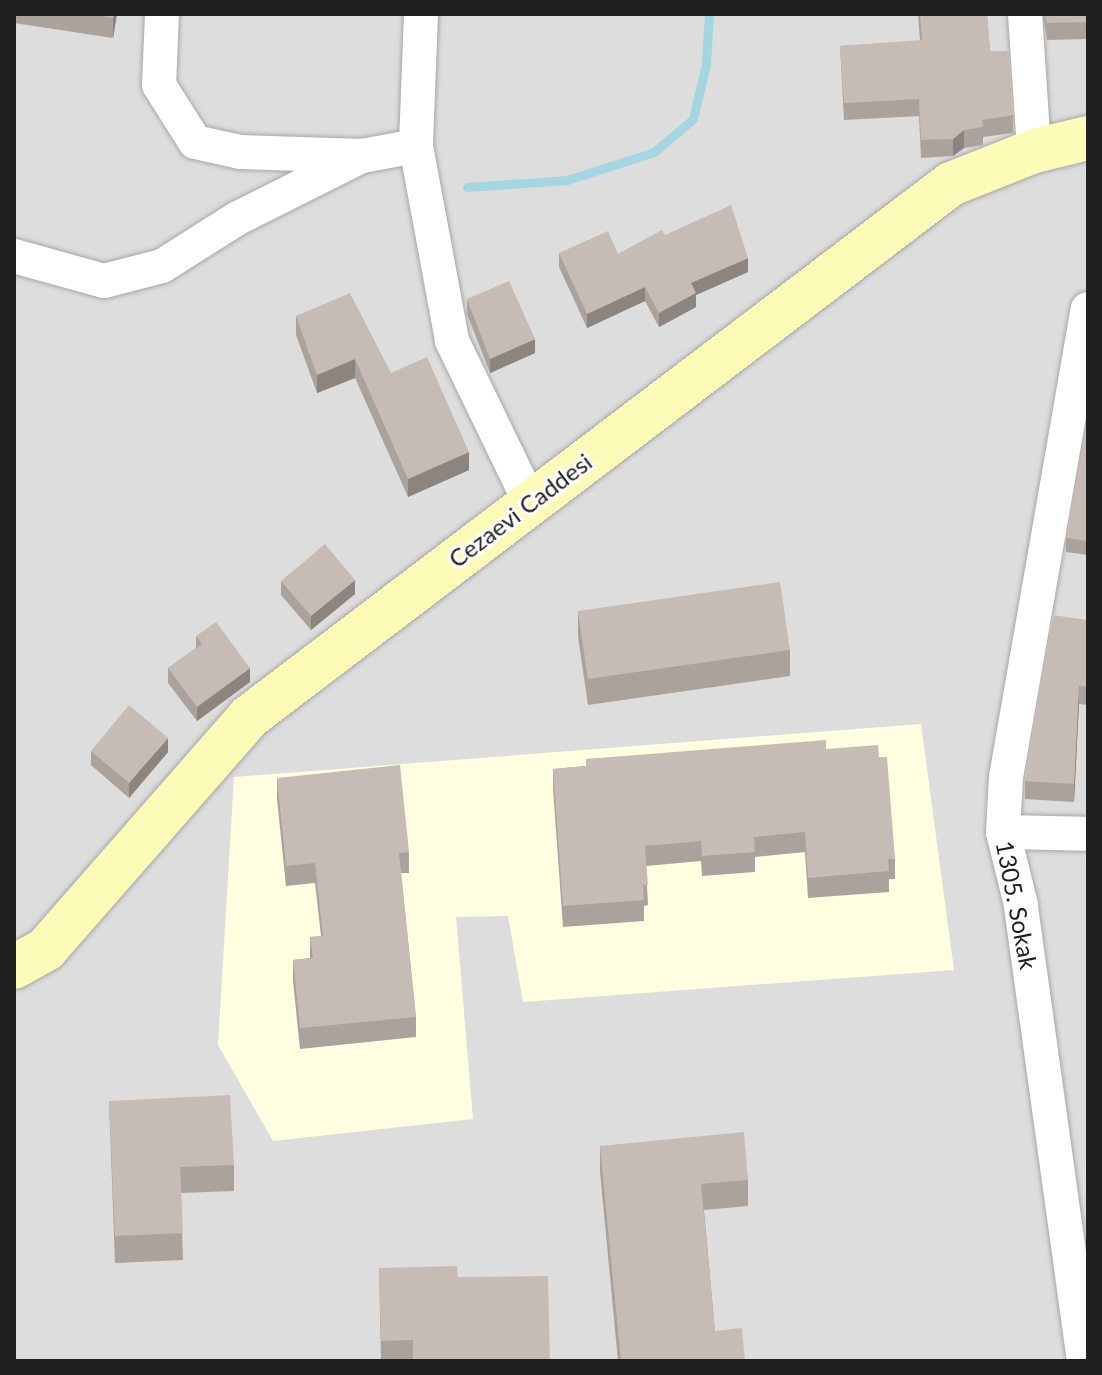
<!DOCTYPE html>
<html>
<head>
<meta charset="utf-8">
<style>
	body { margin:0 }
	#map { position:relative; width:1102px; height:1375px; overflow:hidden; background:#f1ede6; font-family:Lato,sans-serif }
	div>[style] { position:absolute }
	.residential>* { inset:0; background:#dedddd }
	.education>* { inset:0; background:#fffee1 }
	.stream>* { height:9px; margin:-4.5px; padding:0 4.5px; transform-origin:4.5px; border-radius:4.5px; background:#a4d5e0 }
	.roads { filter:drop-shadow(0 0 2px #a7a7a7) drop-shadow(0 0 2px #a7a7a7) }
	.street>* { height:34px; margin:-17px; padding:0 17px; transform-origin:17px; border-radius:17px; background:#fff }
	.secondary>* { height:44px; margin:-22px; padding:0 22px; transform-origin:22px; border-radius:22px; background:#fcfcb8 }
	.wall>* { inset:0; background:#aaa29c }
	.shaded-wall>* { inset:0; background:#8b847f }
	.building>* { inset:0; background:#c6bcb5 }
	span { translate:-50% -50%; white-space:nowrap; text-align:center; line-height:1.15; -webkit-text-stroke:6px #fff; paint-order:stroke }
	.street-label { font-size:24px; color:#202020 }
	.frame { position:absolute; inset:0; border:16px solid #202020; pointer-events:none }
</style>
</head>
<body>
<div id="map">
	<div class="residential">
		<i style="clip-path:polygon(14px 14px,1088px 14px,1088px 1361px,14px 1361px)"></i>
	</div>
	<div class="education">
		<i style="clip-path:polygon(921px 724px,954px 970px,523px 1002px,508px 916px,456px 917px,473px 1119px,273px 1141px,218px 1045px,234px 777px)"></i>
	</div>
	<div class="stream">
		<i style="left:467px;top:187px;width:100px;rotate:-4deg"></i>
		<i style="left:567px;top:180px;width:91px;rotate:-17.8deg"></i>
		<i style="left:654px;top:152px;width:51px;rotate:-40.2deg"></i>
		<i style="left:693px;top:119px;width:57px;rotate:-76.7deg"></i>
		<i style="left:706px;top:64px;width:50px;rotate:-86.6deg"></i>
	</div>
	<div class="roads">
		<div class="street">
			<i style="left:162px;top:14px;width:71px;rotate:92.4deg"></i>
			<i style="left:159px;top:85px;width:67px;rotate:57.7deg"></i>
			<i style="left:195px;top:142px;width:46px;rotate:12.5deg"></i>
			<i style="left:240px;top:152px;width:122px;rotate:1.9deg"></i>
			<i style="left:362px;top:156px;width:55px;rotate:-10.5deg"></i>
			<i style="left:421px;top:14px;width:132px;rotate:92.2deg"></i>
			<i style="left:416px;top:146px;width:198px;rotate:79.5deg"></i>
			<i style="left:452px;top:341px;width:179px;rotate:64.2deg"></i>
			<i style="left:1025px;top:14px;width:137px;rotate:86.2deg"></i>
			<i style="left:14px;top:256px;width:93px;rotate:15.5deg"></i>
			<i style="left:104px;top:281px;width:60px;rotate:-14.5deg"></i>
			<i style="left:162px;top:266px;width:90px;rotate:-32.3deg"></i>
			<i style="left:238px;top:218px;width:139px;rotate:-26.6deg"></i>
			<i style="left:1003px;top:832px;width:85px;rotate:1.3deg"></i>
			<i style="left:1084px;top:1361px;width:460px;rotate:-97.9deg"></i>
			<i style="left:1021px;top:905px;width:75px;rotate:-103.9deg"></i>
			<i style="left:1003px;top:832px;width:55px;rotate:-86.9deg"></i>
			<i style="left:1006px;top:777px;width:475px;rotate:-80.1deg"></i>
		</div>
		<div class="secondary">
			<i style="left:14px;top:967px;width:37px;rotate:-29deg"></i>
			<i style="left:46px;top:949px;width:308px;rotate:-48.8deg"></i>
			<i style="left:249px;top:717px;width:881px;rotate:-37.21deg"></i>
			<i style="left:951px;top:184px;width:89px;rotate:-21.7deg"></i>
			<i style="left:1034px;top:151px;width:56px;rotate:-13.5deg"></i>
		</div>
	</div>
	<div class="wall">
		<i style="clip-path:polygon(14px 14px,117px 14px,113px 38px,14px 23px)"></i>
		<i style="clip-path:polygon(918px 14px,987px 14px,990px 51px,1013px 115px,1013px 133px,983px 137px,983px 145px,964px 148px,953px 156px,921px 158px,919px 116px,844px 120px,840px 46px,920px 41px)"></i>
		<i style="clip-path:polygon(1043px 14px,1088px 14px,1088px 39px,1047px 40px)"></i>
		<i style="clip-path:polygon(665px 235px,748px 272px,696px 295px,696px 307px,659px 327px,645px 301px,587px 328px,559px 267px,559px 253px,618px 254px)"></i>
		<i style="clip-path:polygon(467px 299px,535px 353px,490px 373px,467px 314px)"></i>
		<i style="clip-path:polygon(296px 316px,391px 373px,469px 470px,408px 497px,355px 378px,317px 393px,296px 335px)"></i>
		<i style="clip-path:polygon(1088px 411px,1088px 555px,1066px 552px,1066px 538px)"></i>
		<i style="clip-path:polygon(281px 581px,355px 594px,311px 630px,281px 595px)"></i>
		<i style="clip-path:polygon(578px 611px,790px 650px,790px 676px,588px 705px,578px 637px)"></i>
		<i style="clip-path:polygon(1088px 620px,1088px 705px,1079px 704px,1074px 802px,1025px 799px,1025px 781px)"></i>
		<i style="clip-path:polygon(196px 636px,250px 682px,197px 721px,168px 683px,168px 668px,196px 648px)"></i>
		<i style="clip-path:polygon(826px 749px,879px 757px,895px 859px,895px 879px,889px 879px,889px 892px,808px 898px,805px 852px,755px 857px,755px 872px,702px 876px,701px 861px,646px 866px,648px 905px,644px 906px,644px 921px,563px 927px,553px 789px,553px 769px,586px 766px,586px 759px)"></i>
		<i style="clip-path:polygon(91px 751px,168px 752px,129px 798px,91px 765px)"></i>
		<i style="clip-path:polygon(277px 778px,409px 852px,409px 873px,401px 873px,416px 1017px,416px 1037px,300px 1049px,293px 981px,293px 960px,310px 958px,310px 937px,321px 936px,315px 883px,286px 886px,277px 799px)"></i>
		<i style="clip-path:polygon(109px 1101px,234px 1165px,234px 1191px,181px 1193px,183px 1260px,115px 1263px)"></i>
		<i style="clip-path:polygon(600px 1146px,748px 1180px,748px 1206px,704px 1210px,715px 1331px,745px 1361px,618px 1361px,600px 1172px)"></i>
		<i style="clip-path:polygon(379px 1268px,458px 1277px,550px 1361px,381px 1361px)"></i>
	</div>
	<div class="shaded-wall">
		<i style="clip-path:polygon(114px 14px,117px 14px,113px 38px,113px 18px)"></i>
		<i style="clip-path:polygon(964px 130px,964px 148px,953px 156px,953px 139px)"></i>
		<i style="clip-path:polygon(748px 258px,748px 272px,696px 295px,696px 307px,659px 327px,659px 313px,691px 283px)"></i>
		<i style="clip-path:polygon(645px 287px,645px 301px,587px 328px,587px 314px)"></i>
		<i style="clip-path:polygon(535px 339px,535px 353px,490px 373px,490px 359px)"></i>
		<i style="clip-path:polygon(355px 359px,355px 378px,317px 393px,317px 375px)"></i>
		<i style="clip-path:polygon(469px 452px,469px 470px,408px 497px,408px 479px)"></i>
		<i style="clip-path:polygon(355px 580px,355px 594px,311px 630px,311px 616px)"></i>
		<i style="clip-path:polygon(250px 668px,250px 682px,197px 721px,197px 707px)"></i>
		<i style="clip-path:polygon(1079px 686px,1079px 704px,1074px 802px,1074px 784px)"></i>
		<i style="clip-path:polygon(168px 738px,168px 752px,129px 798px,129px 783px)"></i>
	</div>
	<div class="building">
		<i style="clip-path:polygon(88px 14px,114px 14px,113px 18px)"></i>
		<i style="clip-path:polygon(920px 14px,987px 14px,990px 51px,1009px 51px,1013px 115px,982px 120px,983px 127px,964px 130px,953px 139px,921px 140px,919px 99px,844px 103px,840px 46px,922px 40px)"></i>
		<i style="clip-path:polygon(1045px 14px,1088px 14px,1088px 22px,1047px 23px)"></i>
		<i style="clip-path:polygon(731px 205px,748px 258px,691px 283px,696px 293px,659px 313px,645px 287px,587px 314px,559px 253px,608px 231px,618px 254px,662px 230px,665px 235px)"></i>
		<i style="clip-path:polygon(509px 281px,535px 339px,490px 359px,467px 299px)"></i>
		<i style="clip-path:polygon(350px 293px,391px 373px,427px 357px,469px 452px,408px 479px,355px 359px,317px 375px,296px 316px)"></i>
		<i style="clip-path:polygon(1088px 411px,1088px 541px,1066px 538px)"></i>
		<i style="clip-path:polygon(325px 544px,355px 580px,311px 616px,281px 581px)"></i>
		<i style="clip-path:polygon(780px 582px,790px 650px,588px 679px,578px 611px)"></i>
		<i style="clip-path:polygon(1052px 615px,1088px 620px,1088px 687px,1079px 686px,1074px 784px,1025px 781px)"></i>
		<i style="clip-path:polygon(216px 622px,250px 668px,197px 707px,168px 668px,202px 644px,196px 636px)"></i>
		<i style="clip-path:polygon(129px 705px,168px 738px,129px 783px,91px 751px)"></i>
		<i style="clip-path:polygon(826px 740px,826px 749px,878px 745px,879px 757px,887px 757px,895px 859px,888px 859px,889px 871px,808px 878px,805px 832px,754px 837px,755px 852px,702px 856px,701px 841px,645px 846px,648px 885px,643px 885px,644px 900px,563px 906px,553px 769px,586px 766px,586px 759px)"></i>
		<i style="clip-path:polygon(400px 765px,409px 852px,399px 853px,416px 1017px,300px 1028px,293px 960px,313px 958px,310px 937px,323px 936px,315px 863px,286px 866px,277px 778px)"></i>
		<i style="clip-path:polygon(230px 1095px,234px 1165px,180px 1167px,183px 1233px,115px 1236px,109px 1101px)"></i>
		<i style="clip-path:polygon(744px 1132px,748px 1180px,701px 1184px,715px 1331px,742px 1328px,745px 1361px,621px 1361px,600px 1146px)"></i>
		<i style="clip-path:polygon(457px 1266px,458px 1277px,548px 1276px,550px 1361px,413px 1361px,413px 1340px,381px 1341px,379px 1268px)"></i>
	</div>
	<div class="street-label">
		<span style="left:520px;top:510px;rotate:-37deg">Cezaevi Caddesi</span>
		<span style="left:1017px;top:905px;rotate:79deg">1305. Sokak</span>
	</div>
	<div class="frame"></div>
</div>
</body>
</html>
